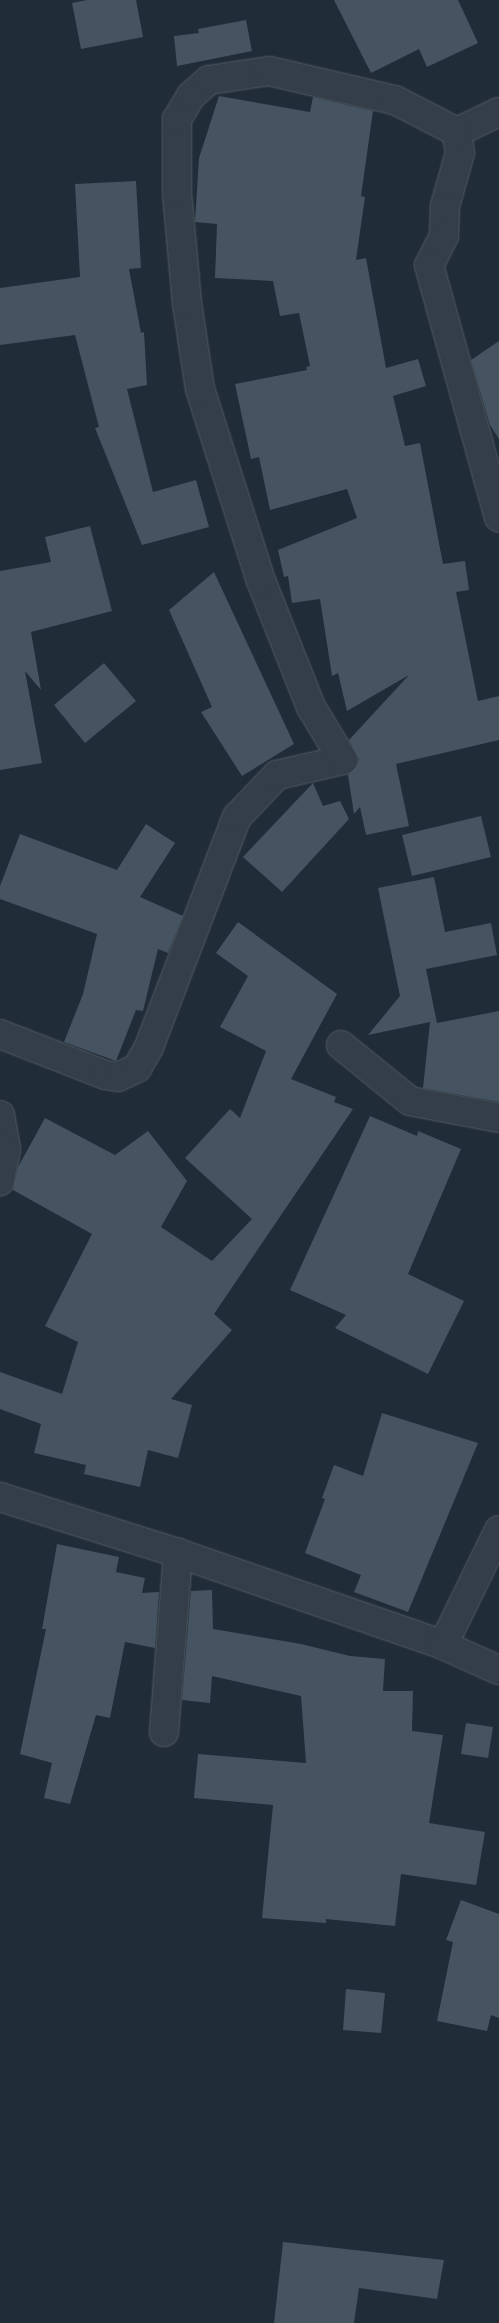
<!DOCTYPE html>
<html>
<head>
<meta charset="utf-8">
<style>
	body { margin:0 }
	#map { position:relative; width:499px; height:2323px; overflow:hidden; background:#202c37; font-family:Rubik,sans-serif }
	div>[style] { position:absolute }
	.building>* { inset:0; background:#465461 }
	.roads { filter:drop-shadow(0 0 1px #515c66) drop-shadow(0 0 1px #515c66) }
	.minor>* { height:28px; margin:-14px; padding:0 14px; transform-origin:14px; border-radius:14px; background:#333e48 }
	span { translate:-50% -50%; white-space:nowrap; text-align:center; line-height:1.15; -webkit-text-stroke:4px #19232c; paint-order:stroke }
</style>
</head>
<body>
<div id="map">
	<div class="building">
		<i style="clip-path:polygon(87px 0,136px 0,143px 37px,81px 49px,72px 3px)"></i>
		<i style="clip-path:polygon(334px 0,458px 0,478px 43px,427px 67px,419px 49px,371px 73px)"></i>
		<i style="clip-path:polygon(246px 20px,252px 51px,177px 66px,174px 36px,199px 33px,198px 29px)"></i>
		<i style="clip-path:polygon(219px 96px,310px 112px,313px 97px,373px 111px,361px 196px,365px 197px,356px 260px,366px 258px,386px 368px,418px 359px,426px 386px,393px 396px,405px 446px,420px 443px,443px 564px,465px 561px,469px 590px,456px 592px,478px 701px,499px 696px,499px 740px,396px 764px,409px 826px,366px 835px,360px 807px,354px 814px,348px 775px,357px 766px,359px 759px,349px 740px,409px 675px,347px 711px,338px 673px,332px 676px,320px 599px,292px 603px,288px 576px,284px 577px,278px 550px,357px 518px,347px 489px,270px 510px,259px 457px,251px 459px,235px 384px,307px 370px,306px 367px,310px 366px,299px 313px,280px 316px,273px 281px,215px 278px,217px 224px,195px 222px,199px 158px)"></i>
		<i style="clip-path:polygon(136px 181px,141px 268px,129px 269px,141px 333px,144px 332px,147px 385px,127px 389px,153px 492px,196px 480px,209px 527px,142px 545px,95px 428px,99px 427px,75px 335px,0 345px,0 288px,80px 277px,75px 184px)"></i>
		<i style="clip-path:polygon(499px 341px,499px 439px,490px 425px,471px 360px)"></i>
		<i style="clip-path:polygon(90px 526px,112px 611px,31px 632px,41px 690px,25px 671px,42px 763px,0 770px,0 571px,51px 562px,45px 537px)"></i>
		<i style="clip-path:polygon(214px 572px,294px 744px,242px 776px,201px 712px,212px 707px,169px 610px)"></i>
		<i style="clip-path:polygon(104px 663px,136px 701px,85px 743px,54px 705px)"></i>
		<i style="clip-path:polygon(313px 783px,323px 806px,340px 801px,349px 819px,282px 892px,243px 857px)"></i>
		<i style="clip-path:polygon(481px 816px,491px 857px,412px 876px,402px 835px)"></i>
		<i style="clip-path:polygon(146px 824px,175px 843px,140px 897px,183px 916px,168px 953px,158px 949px,143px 1011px,136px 1010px,116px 1061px,64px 1042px,83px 994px,97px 934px,0 899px,0 886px,20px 834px,117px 870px)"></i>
		<i style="clip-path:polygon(434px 877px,445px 932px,491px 923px,497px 955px,426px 969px,437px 1023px,499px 1011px,499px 1102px,423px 1088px,430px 1022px,368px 1035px,400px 996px,378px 888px)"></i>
		<i style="clip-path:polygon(238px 922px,337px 994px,291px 1079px,336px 1097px,334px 1102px,353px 1109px,214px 1314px,232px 1330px,171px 1399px,192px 1405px,178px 1458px,148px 1450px,140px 1487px,84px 1474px,86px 1465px,34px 1453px,41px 1424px,0 1409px,0 1372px,62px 1394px,78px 1342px,45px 1326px,92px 1234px,13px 1190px,18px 1167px,45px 1118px,115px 1155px,148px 1131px,187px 1181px,161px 1227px,212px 1261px,252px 1219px,185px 1158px,230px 1109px,240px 1118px,266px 1051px,220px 1027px,248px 976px,216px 953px)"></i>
		<i style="clip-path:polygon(370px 1116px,417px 1136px,418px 1131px,461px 1149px,408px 1274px,464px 1301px,428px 1374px,335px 1328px,346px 1315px,290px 1290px)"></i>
		<i style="clip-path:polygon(382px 1413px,478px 1443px,408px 1612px,354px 1592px,361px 1575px,305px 1553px,325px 1499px,322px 1498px,334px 1465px,363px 1476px)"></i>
		<i style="clip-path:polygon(57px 1544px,119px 1557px,116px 1572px,145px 1578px,142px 1593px,159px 1592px,155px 1648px,125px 1642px,110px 1718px,96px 1715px,70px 1804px,44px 1798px,52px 1763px,20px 1754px,46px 1629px,42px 1629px)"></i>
		<i style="clip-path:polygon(212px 1590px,213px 1629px,301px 1644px,350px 1656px,385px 1659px,383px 1691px,413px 1691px,412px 1731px,443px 1735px,429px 1823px,485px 1832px,476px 1885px,401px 1874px,395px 1926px,326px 1919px,326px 1923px,262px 1918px,273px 1805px,194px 1798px,198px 1754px,306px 1763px,301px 1696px,212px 1676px,210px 1703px,182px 1700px,191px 1591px)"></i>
		<i style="clip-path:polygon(466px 1723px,493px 1727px,488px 1758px,461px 1754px)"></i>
		<i style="clip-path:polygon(461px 1900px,499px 1914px,499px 2018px,491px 2015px,487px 2031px,437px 2021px,453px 1942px,446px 1940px)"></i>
		<i style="clip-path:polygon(346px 1989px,385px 1993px,381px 2033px,343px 2030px)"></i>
		<i style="clip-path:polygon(283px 2242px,444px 2260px,437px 2299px,359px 2288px,354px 2323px,274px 2323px)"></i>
	</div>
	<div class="roads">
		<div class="minor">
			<i style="left:499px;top:112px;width:47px;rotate:154.5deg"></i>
			<i style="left:457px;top:132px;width:21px;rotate:82deg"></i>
			<i style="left:460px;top:153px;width:55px;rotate:105.8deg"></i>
			<i style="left:445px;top:206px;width:30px;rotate:92deg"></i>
			<i style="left:444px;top:236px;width:33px;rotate:117deg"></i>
			<i style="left:429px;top:265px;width:262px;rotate:74.5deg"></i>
			<i style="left:0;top:1034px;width:113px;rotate:21.3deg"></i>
			<i style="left:105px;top:1075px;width:13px;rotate:9deg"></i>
			<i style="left:118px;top:1077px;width:21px;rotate:-25deg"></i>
			<i style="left:137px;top:1068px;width:24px;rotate:-60deg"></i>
			<i style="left:149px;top:1047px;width:246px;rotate:-69.1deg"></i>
			<i style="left:237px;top:817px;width:58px;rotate:-46.4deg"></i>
			<i style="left:277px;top:775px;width:68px;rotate:-12.8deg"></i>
			<i style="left:343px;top:760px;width:62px;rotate:-121.1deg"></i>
			<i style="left:311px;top:707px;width:136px;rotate:-111.6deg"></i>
			<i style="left:261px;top:581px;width:201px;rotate:-107.6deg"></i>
			<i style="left:200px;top:389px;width:87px;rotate:-98.6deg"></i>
			<i style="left:187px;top:303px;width:110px;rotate:-95.2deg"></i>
			<i style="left:177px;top:193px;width:74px;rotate:-90deg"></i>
			<i style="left:177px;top:119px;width:27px;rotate:-59deg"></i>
			<i style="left:191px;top:96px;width:24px;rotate:-42deg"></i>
			<i style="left:209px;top:80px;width:61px;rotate:-8.5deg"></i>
			<i style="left:269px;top:71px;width:129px;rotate:13deg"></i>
			<i style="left:395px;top:100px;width:70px;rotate:27.3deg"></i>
			<i style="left:341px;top:1045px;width:89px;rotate:39.1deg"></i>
			<i style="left:410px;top:1101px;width:91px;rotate:10.8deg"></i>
			<i style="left:0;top:1115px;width:35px;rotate:80deg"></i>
			<i style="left:6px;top:1149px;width:33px;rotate:101deg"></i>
			<i style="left:0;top:1497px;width:187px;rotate:17.5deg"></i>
			<i style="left:178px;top:1553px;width:281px;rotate:19.1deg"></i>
			<i style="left:443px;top:1645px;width:61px;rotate:24.1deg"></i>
			<i style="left:443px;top:1645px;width:128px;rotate:-64deg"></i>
			<i style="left:164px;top:1732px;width:180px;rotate:-85.5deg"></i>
		</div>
	</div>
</div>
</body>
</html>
